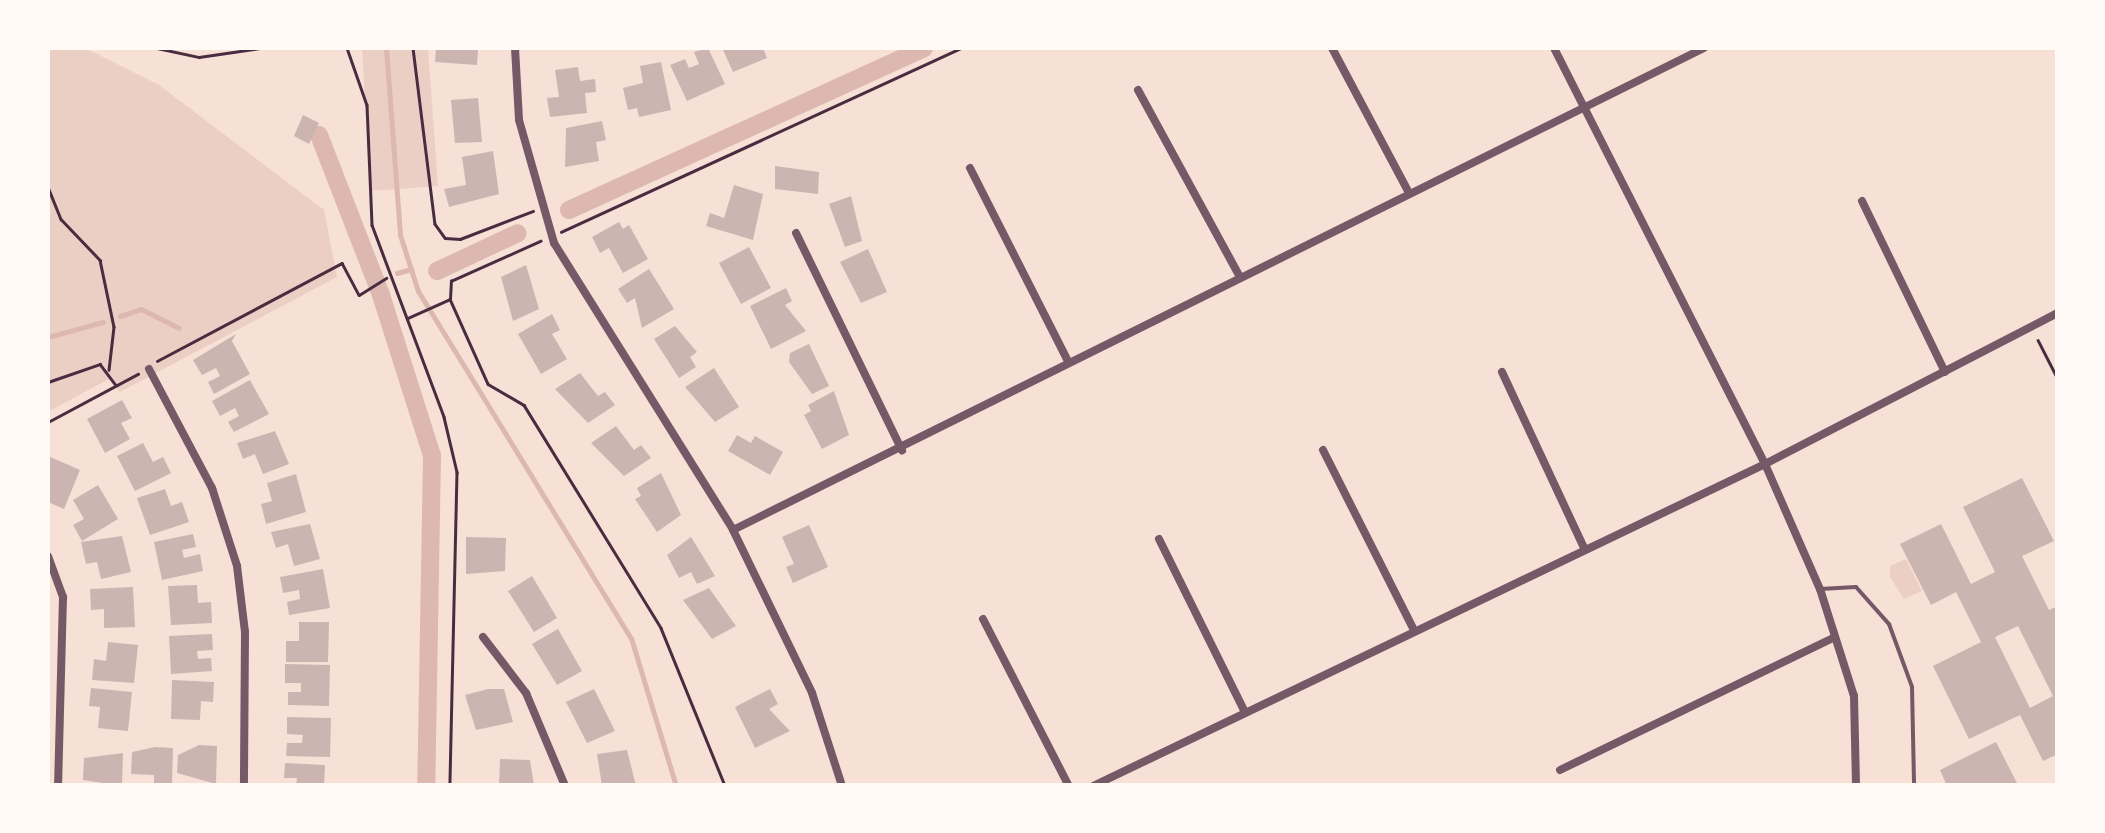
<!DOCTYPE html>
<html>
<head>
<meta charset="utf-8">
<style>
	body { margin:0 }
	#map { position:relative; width:2105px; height:833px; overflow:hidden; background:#f7e1d7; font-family:"Public Sans",sans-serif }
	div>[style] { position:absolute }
	.green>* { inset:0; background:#ebcfc5 }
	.stream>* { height:5px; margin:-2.5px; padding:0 2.5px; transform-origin:2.5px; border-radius:2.5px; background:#dcb8b0 }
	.canal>* { height:18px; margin:-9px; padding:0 9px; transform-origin:9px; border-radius:9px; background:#dcb8b0 }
	.building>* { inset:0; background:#ccb4b1 }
	.path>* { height:2.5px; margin:-1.25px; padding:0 1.25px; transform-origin:1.25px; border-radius:1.25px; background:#4a2c40 }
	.service>* { height:4px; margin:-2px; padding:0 2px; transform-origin:2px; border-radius:2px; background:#755966 }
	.minor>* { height:8px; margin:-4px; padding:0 4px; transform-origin:4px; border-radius:4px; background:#755966 }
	span { translate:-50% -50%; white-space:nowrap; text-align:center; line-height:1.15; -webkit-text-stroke:10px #fffaf5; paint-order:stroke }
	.frame { position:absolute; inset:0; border:50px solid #fffaf5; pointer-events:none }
</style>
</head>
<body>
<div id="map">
	<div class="green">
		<i style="clip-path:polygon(48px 48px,85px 48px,159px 85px,324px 210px,337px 277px,120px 392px,109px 379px,48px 412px)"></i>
		<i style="clip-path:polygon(362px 48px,428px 48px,438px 186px,370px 191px)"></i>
		<i style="clip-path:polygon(1906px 559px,1922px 591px,1904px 599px,1890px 577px,1890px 566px)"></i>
	</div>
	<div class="stream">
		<i style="left:386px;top:48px;width:188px;rotate:85.7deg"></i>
		<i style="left:400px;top:235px;width:59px;rotate:72.2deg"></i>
		<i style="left:418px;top:291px;width:407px;rotate:58.5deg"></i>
		<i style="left:631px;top:638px;width:155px;rotate:73.1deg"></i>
		<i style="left:397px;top:273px;width:15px;rotate:-16deg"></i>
		<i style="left:120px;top:316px;width:22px;rotate:-18deg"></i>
		<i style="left:141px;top:309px;width:42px;rotate:26.6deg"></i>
		<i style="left:48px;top:337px;width:57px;rotate:-15.3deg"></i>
	</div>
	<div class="canal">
		<i style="left:319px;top:135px;width:172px;rotate:68.8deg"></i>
		<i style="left:381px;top:295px;width:169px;rotate:72.4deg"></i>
		<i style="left:432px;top:456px;width:330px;rotate:91deg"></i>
		<i style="left:569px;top:210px;width:390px;rotate:-24.5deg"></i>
		<i style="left:437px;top:271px;width:89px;rotate:-25.1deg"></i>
	</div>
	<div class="building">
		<i style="clip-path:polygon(436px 48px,478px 49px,477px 65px,435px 62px)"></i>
		<i style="clip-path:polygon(708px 48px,725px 84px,687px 101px,670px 65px,685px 59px,689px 68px,699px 64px,694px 52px)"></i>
		<i style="clip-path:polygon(728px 48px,763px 48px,767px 58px,733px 72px,723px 50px)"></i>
		<i style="clip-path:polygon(661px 62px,671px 110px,639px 117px,637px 108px,628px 110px,623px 88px,643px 83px,640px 66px)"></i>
		<i style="clip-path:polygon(578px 67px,580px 81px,595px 79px,596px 92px,585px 93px,587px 113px,550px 117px,547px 98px,559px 97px,555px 70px)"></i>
		<i style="clip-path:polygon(478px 98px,482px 142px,455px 143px,451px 100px)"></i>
		<i style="clip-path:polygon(303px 115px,319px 123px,309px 144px,294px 136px)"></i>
		<i style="clip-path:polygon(602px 121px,606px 140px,596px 142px,599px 161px,565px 167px,566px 128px)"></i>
		<i style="clip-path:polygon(493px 151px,499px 194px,449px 207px,444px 189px,466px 185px,462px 157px)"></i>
		<i style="clip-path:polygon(775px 166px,819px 172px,818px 194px,775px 189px)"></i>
		<i style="clip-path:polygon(734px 185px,763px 194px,753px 240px,706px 226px,710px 213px,724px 218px)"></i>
		<i style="clip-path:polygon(851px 196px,862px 241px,845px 247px,829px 204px)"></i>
		<i style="clip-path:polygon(619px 222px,623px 229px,629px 225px,648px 259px,623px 273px,609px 248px,600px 253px,592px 237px)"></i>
		<i style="clip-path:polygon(749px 247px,771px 288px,741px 304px,719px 263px)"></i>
		<i style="clip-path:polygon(868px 249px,887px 292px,861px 303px,840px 262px)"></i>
		<i style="clip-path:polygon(526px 265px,539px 309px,513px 321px,501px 277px)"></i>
		<i style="clip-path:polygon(649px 269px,674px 309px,642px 328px,635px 298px,627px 303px,618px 289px)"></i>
		<i style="clip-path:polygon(786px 288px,792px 301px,785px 305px,806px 331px,771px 349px,750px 306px)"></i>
		<i style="clip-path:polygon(552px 314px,560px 330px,552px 334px,567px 359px,541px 374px,518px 334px)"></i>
		<i style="clip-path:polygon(675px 326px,697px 352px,690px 357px,696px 367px,679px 378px,654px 339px)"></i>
		<i style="clip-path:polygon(236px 334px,232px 341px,250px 374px,214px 394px,208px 382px,220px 376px,216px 368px,202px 375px,193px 360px)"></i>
		<i style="clip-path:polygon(809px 344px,829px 386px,812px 394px,789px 362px,790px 353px)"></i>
		<i style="clip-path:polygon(714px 368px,739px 407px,715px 422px,685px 387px)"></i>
		<i style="clip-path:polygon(580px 373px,598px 396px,605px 392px,615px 405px,588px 423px,555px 389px)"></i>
		<i style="clip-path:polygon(250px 380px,269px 414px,234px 432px,228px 422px,239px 416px,235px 408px,220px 416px,212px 401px)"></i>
		<i style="clip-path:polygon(834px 391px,849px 435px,822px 449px,804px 415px,811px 411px,808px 405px)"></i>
		<i style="clip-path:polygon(122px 400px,132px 418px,121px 423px,130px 439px,105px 453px,87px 419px)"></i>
		<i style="clip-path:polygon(616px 426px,634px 450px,641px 445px,651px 458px,624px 476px,591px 443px)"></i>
		<i style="clip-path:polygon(275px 431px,289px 464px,263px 474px,255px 454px,243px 459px,237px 443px)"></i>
		<i style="clip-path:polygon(737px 435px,751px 443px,755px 436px,783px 452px,770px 475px,728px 451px)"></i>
		<i style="clip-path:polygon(143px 443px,153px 462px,163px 457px,171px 473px,135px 491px,117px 456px)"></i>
		<i style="clip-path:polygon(48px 456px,80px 470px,64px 509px,48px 502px)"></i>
		<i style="clip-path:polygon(661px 473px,681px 515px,657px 532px,635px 499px,641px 496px,637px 488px)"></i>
		<i style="clip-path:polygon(296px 474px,306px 512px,266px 524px,261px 504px,272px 501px,267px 483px)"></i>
		<i style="clip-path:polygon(evenodd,2022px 478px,2054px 541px,2022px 556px,2049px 610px,2058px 606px,2058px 754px,2043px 761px,2020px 715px,1969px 739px,1933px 666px,1981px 642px,1956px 592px,1931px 605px,1900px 544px,1941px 524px,1971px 584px,1995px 572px,1963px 507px,2022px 478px,2018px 626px,2053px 696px,2030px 708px,1995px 637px,2018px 626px)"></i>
		<i style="clip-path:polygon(98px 485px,118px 519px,82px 541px,73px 525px,84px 519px,73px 500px)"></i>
		<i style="clip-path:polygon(165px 489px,171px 506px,182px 502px,189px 522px,150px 535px,137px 498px)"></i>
		<i style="clip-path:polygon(310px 524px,320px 559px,294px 566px,288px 544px,276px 548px,271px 532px)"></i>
		<i style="clip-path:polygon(809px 525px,828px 567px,793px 583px,786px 567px,794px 564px,782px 537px)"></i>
		<i style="clip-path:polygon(193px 534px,196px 547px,182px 550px,184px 558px,200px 554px,203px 571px,162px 580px,154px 542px)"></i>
		<i style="clip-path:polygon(122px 536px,131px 572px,101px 579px,97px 562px,86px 564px,81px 542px)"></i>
		<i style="clip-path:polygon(466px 537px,506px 538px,505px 571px,466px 574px)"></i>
		<i style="clip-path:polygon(691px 537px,715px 576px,697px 584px,691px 572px,679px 578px,667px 555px)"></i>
		<i style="clip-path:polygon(323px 569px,330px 608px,289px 615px,287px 602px,300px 599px,299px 590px,283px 593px,280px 577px)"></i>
		<i style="clip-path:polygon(532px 576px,557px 618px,534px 632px,508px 591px)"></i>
		<i style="clip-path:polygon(197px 585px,198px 603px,211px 602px,212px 623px,171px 625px,168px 586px)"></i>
		<i style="clip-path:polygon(133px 587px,135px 627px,104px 628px,104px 609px,91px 610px,90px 589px)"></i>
		<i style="clip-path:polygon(709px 588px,736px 626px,712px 639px,683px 600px)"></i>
		<i style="clip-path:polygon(299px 622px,329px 622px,328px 662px,286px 662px,286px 641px,299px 641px)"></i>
		<i style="clip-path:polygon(558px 629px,582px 671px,557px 685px,532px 644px)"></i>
		<i style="clip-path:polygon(212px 634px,213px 650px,197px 651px,198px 659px,211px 658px,212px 671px,171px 674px,169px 636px)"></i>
		<i style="clip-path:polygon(108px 642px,138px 645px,134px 683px,92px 680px,94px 659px,106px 661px)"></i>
		<i style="clip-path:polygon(285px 664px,330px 665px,329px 706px,288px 705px,288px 692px,301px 692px,301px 683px,285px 683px)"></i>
		<i style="clip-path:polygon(172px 680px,214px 682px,213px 702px,201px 701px,200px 720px,171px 719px)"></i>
		<i style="clip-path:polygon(91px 688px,132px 692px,128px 731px,98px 728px,100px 707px,89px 706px)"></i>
		<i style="clip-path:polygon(488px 689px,504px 689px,513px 722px,476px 730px,465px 695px)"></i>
		<i style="clip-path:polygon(594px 689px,615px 731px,587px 743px,566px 702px)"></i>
		<i style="clip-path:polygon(770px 689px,778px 704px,769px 709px,790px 731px,755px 748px,735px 707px)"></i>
		<i style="clip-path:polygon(287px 717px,331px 718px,330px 757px,286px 756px,287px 743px,302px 743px,303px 735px,287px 734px)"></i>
		<i style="clip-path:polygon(1996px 742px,2017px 783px,1947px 786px,1940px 770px)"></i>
		<i style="clip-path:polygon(199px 745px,217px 746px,216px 784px,177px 773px,178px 755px)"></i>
		<i style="clip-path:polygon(155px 747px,173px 748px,172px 785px,154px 784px,154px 775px,131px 774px,132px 752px)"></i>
		<i style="clip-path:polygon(627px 750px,636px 786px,602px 786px,597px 754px)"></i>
		<i style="clip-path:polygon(123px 753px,122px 786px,83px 780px,84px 758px)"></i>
		<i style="clip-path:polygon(500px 759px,530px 760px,534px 786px,499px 786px)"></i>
		<i style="clip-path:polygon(285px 763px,325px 765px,324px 786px,296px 786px,297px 778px,284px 778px)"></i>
	</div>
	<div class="path">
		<i style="left:157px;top:48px;width:43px;rotate:12.1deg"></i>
		<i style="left:199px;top:57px;width:63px;rotate:-8.3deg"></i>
		<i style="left:347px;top:48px;width:60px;rotate:70.7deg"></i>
		<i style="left:367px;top:105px;width:120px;rotate:87.6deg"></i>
		<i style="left:372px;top:225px;width:205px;rotate:69.4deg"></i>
		<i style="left:444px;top:417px;width:57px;rotate:76.7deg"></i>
		<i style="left:457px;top:472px;width:314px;rotate:91.3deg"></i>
		<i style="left:413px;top:48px;width:177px;rotate:82.9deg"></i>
		<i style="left:435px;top:224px;width:17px;rotate:54deg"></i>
		<i style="left:445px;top:238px;width:15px;rotate:4deg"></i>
		<i style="left:460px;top:239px;width:78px;rotate:-21deg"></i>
		<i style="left:48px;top:187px;width:35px;rotate:68deg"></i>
		<i style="left:61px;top:219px;width:57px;rotate:46.4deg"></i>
		<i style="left:100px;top:260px;width:68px;rotate:78.2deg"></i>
		<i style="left:114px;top:327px;width:43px;rotate:96.6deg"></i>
		<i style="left:561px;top:232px;width:440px;rotate:-24.7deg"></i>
		<i style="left:450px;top:299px;width:93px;rotate:65.9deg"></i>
		<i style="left:488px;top:384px;width:42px;rotate:30.3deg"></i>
		<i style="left:524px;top:405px;width:262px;rotate:58.4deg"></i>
		<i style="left:661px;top:628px;width:170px;rotate:67.9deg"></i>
		<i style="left:408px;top:318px;width:46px;rotate:-24.3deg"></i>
		<i style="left:450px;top:299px;width:18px;rotate:-87deg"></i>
		<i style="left:451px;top:281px;width:98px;rotate:-24.2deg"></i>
		<i style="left:2038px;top:340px;width:44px;rotate:62.9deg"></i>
		<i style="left:157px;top:361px;width:209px;rotate:-27.9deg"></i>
		<i style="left:342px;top:263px;width:36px;rotate:62deg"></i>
		<i style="left:359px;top:295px;width:32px;rotate:-32deg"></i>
		<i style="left:48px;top:382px;width:55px;rotate:-19.1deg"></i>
		<i style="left:100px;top:364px;width:26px;rotate:53deg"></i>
		<i style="left:48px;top:422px;width:102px;rotate:-28.1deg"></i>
	</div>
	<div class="service">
		<i style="left:1820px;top:589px;width:36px;rotate:-3deg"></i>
		<i style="left:1856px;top:587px;width:50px;rotate:48.3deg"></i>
		<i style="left:1889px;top:624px;width:67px;rotate:69.9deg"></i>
		<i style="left:1912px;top:687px;width:99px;rotate:88.8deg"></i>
	</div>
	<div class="minor">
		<i style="left:515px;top:48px;width:72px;rotate:86.8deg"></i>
		<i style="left:519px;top:120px;width:128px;rotate:74.1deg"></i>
		<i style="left:554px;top:243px;width:338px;rotate:58deg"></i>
		<i style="left:733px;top:530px;width:181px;rotate:64.1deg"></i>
		<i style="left:812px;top:693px;width:98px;rotate:72.1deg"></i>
		<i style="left:1332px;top:48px;width:164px;rotate:62deg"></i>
		<i style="left:1554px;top:48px;width:466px;rotate:63.1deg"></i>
		<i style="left:1765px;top:464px;width:137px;rotate:66.3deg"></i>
		<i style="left:1820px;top:589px;width:112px;rotate:72.4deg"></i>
		<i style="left:1854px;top:696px;width:90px;rotate:88.7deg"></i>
		<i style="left:1138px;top:90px;width:213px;rotate:61.4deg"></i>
		<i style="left:970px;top:168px;width:214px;rotate:63.1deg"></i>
		<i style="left:1862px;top:201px;width:190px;rotate:64.1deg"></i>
		<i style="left:796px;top:233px;width:242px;rotate:64deg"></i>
		<i style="left:149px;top:369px;width:135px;rotate:62.1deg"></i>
		<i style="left:212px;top:488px;width:82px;rotate:72.2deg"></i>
		<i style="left:237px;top:566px;width:66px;rotate:83.1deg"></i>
		<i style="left:245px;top:632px;width:154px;rotate:90.4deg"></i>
		<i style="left:1502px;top:372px;width:192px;rotate:65deg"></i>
		<i style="left:1323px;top:450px;width:199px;rotate:63.2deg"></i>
		<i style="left:733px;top:530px;width:1084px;rotate:-26.4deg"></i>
		<i style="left:1159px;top:539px;width:193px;rotate:63.6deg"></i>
		<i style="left:48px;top:556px;width:44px;rotate:69.9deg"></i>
		<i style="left:63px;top:597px;width:189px;rotate:91.5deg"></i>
		<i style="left:983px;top:619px;width:188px;rotate:62.8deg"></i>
		<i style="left:483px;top:637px;width:71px;rotate:52.5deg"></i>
		<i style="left:526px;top:693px;width:101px;rotate:67.2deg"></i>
		<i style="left:1560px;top:770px;width:305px;rotate:-25.8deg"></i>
		<i style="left:1093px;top:786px;width:745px;rotate:-25.6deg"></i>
		<i style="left:1765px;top:464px;width:330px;rotate:-27.3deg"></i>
	</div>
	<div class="frame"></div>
</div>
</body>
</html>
